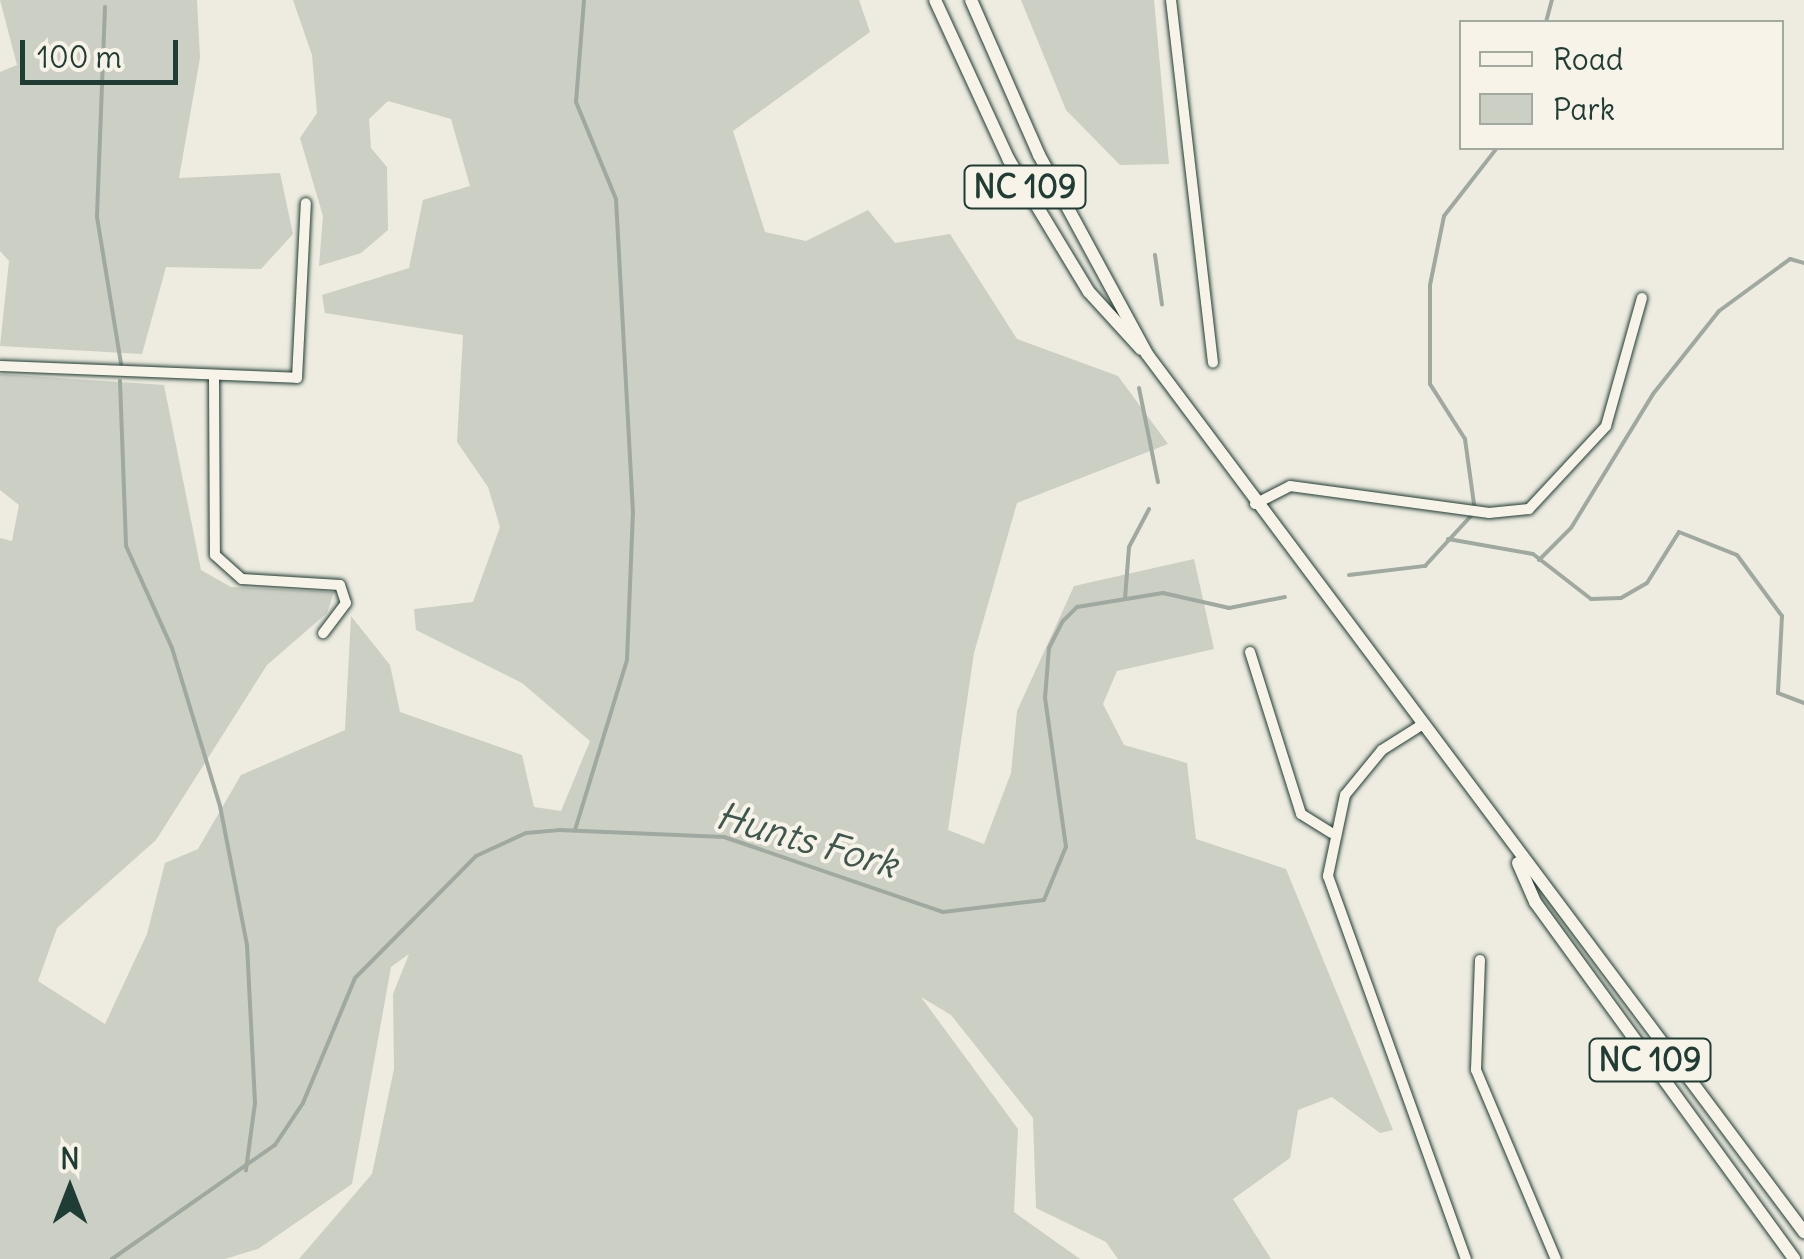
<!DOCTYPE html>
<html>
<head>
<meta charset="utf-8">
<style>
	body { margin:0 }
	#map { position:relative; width:1804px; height:1259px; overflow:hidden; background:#eeece1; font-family:Delius,sans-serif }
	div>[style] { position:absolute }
	.green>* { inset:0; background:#cccfc4 }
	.stream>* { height:4px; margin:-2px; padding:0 2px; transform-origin:2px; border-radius:2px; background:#9fa99f }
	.roads { filter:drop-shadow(0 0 2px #1f3d34) drop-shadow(0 0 2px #1f3d34) }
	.minor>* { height:10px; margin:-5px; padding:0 5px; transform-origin:5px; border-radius:5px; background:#f7f3e8 }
	.major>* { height:12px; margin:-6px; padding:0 6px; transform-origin:6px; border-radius:6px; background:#f7f3e8 }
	span { translate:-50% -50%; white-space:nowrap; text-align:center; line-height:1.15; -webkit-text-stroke:8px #f7f3e8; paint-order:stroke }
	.shield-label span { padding:2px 8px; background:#f7f3e8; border:2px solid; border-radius:8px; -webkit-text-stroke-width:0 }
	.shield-label { font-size:32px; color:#1f3d34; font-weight:700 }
	.water-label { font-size:38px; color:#3f584f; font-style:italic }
	.legend { position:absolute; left:1459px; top:20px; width:325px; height:130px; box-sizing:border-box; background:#f7f3e8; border:2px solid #a1aaa0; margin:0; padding:12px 18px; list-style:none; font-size:30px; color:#1f3d34 }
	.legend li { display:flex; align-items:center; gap:20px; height:50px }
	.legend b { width:50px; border:2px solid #a1aaa0 }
	.north { position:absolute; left:20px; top:1139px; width:100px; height:100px; -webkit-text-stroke:8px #f7f3e8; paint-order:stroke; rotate:0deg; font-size:28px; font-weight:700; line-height:40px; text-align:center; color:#1f3d34 }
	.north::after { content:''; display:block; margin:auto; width:35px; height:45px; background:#1f3d34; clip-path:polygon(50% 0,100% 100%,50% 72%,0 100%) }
	.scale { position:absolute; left:20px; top:40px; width:158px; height:45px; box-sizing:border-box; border:5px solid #1f3d34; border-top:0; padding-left:12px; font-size:30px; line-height:35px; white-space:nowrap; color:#1f3d34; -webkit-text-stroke:8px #f7f3e8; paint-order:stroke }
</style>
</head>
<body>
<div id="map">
	<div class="green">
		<i style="clip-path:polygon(0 0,197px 0,200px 58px,179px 178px,280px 173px,293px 234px,261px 269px,166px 267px,142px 354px,0 346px,9px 261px,0 251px,0 72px,17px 65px)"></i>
		<i style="clip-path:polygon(293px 0,859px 0,870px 32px,733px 131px,765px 232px,806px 241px,868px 210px,895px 243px,950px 234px,1017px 339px,1118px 376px,1168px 444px,1017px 503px,974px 653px,948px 830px,984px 844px,1011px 773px,1017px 711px,1074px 586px,1194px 559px,1214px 649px,1117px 671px,1103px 704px,1124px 745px,1187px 763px,1196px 839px,1286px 869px,1393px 1130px,1380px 1133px,1332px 1097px,1298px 1110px,1290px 1158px,1233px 1199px,1271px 1259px,1118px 1259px,1106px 1242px,1036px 1208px,1033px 1118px,951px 1015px,921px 997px,1018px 1129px,1014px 1212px,1080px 1259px,299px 1259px,372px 1174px,394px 1069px,393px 994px,409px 954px,391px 967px,352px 1184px,258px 1249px,225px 1259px,0 1259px,0 538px,12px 541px,19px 505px,0 490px,0 374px,164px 385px,201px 570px,231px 587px,334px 592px,327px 613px,267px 665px,156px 840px,57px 928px,38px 981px,105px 1024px,147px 934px,165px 863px,198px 849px,241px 775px,345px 730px,351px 616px,390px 665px,400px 712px,522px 755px,534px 807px,561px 811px,590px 741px,522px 683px,416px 630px,414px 609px,473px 602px,500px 527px,488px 487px,457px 442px,463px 335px,325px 313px,322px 295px,409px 268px,423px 200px,470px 186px,451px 119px,388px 101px,369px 119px,371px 148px,387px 167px,388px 230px,361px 253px,319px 266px,323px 216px,300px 138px,317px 113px,312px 55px)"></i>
		<i style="clip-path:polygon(1021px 0,1154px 0,1169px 164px,1120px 165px,1066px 110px)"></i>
	</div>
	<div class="stream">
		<i style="left:105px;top:7px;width:210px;rotate:92.2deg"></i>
		<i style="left:97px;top:217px;width:149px;rotate:80.7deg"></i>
		<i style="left:1546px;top:22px;width:23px;rotate:-75deg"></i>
		<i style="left:1155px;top:255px;width:50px;rotate:82deg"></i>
		<i style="left:120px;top:381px;width:165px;rotate:87.9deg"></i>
		<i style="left:126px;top:546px;width:112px;rotate:65.7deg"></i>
		<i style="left:172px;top:648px;width:165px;rotate:73.1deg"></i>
		<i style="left:220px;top:806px;width:142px;rotate:79deg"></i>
		<i style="left:247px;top:945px;width:158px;rotate:87.1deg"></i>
		<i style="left:255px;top:1103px;width:68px;rotate:97.7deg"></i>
		<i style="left:1139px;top:388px;width:96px;rotate:78.6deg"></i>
		<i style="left:1474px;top:504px;width:66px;rotate:-97.9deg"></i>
		<i style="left:1465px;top:439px;width:65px;rotate:-122.5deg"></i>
		<i style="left:1430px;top:384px;width:99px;rotate:-90deg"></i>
		<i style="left:1430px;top:285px;width:70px;rotate:-78.5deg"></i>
		<i style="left:1444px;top:216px;width:86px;rotate:-52.1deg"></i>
		<i style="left:1448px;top:539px;width:86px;rotate:10deg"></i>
		<i style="left:1533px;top:554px;width:73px;rotate:37.8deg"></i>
		<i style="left:1591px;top:599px;width:30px;rotate:-2deg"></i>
		<i style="left:1621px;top:598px;width:30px;rotate:-30deg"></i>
		<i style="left:1647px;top:583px;width:60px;rotate:-57.9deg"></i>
		<i style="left:1679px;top:532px;width:62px;rotate:21.6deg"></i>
		<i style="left:1737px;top:555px;width:76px;rotate:53.6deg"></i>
		<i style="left:1782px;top:616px;width:77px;rotate:93deg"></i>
		<i style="left:1778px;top:693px;width:28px;rotate:21deg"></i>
		<i style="left:1539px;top:560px;width:45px;rotate:-45deg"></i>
		<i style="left:1571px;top:528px;width:157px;rotate:-58.5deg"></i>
		<i style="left:1653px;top:394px;width:106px;rotate:-51.5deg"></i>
		<i style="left:1719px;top:311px;width:88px;rotate:-36.2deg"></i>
		<i style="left:1790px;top:259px;width:15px;rotate:16deg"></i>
		<i style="left:1349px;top:575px;width:77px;rotate:-6.8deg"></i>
		<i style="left:1425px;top:566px;width:68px;rotate:-47.4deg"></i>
		<i style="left:1125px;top:599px;width:52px;rotate:-85.6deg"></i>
		<i style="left:1129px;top:547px;width:43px;rotate:-62.2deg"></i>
		<i style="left:575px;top:830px;width:178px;rotate:-73deg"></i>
		<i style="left:627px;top:660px;width:147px;rotate:-87.7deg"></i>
		<i style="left:633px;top:513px;width:314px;rotate:-93.1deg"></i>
		<i style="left:616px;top:199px;width:105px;rotate:-112.4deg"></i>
		<i style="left:576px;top:102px;width:102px;rotate:-85.5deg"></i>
		<i style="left:112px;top:1259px;width:199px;rotate:-35deg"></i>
		<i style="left:275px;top:1145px;width:50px;rotate:-56.3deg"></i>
		<i style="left:303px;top:1103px;width:135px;rotate:-67.4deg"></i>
		<i style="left:355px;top:978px;width:172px;rotate:-45.2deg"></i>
		<i style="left:476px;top:856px;width:55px;rotate:-24.7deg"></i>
		<i style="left:526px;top:833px;width:33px;rotate:-5deg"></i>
		<i style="left:559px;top:830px;width:165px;rotate:2.4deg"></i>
		<i style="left:724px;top:837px;width:231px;rotate:18.9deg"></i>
		<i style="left:943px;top:912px;width:102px;rotate:-6.8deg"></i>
		<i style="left:1044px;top:900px;width:57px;rotate:-67.5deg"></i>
		<i style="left:1066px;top:847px;width:150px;rotate:-98deg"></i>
		<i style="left:1045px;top:698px;width:50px;rotate:-85.4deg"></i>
		<i style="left:1049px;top:648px;width:30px;rotate:-63deg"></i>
		<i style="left:1063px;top:621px;width:20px;rotate:-45deg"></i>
		<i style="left:1077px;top:607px;width:87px;rotate:-9.2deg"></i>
		<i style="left:1163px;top:593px;width:68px;rotate:12.8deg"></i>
		<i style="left:1229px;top:608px;width:57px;rotate:-11.1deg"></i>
	</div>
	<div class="roads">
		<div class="minor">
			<i style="left:1171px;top:0;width:365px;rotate:83.4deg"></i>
			<i style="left:0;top:366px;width:297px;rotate:2.3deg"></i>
			<i style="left:297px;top:378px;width:175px;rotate:-87.1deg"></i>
			<i style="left:214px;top:378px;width:177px;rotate:89.7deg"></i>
			<i style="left:215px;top:555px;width:36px;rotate:42deg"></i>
			<i style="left:242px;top:579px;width:98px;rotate:3.5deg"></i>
			<i style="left:340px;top:585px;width:19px;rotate:72deg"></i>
			<i style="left:346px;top:603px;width:38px;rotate:127deg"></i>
			<i style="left:1255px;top:504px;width:39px;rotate:-27deg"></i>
			<i style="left:1290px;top:486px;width:201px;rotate:7.7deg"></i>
			<i style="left:1489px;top:513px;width:40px;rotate:-5.7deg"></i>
			<i style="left:1529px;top:509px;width:113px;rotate:-47.1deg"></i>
			<i style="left:1606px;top:426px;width:133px;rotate:-74.3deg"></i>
			<i style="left:1250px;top:652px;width:170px;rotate:72.5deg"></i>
			<i style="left:1301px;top:814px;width:36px;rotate:32deg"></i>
			<i style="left:1420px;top:726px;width:45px;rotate:147.7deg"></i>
			<i style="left:1382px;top:750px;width:58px;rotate:129.4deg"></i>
			<i style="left:1345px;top:795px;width:83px;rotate:101.9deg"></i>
			<i style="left:1328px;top:876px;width:407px;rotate:70.2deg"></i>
			<i style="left:1480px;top:960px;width:110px;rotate:92.1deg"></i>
			<i style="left:1476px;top:1070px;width:205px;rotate:67.1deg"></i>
		</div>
		<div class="major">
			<i style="left:935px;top:0;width:176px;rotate:65.2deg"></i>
			<i style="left:1009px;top:160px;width:154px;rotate:58.8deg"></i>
			<i style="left:1089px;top:292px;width:77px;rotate:47.6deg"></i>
			<i style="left:971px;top:0;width:169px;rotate:66.3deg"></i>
			<i style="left:1039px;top:155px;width:226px;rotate:61.5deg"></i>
			<i style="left:1147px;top:354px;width:1097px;rotate:53.19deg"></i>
			<i style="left:1518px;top:863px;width:43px;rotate:66.4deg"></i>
			<i style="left:1535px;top:902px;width:441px;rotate:54deg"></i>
		</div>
	</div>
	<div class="shield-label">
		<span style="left:1025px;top:187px">NC 109</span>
		<span style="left:1650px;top:1060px">NC 109</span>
	</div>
	<div class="water-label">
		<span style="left:807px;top:840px;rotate:16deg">Hunts Fork</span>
	</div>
	<ul class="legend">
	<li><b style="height:12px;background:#f7f3e8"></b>Road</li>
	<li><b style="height:28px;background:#cccfc4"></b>Park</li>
	</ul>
	<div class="north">N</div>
	<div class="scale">100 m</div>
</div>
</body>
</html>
